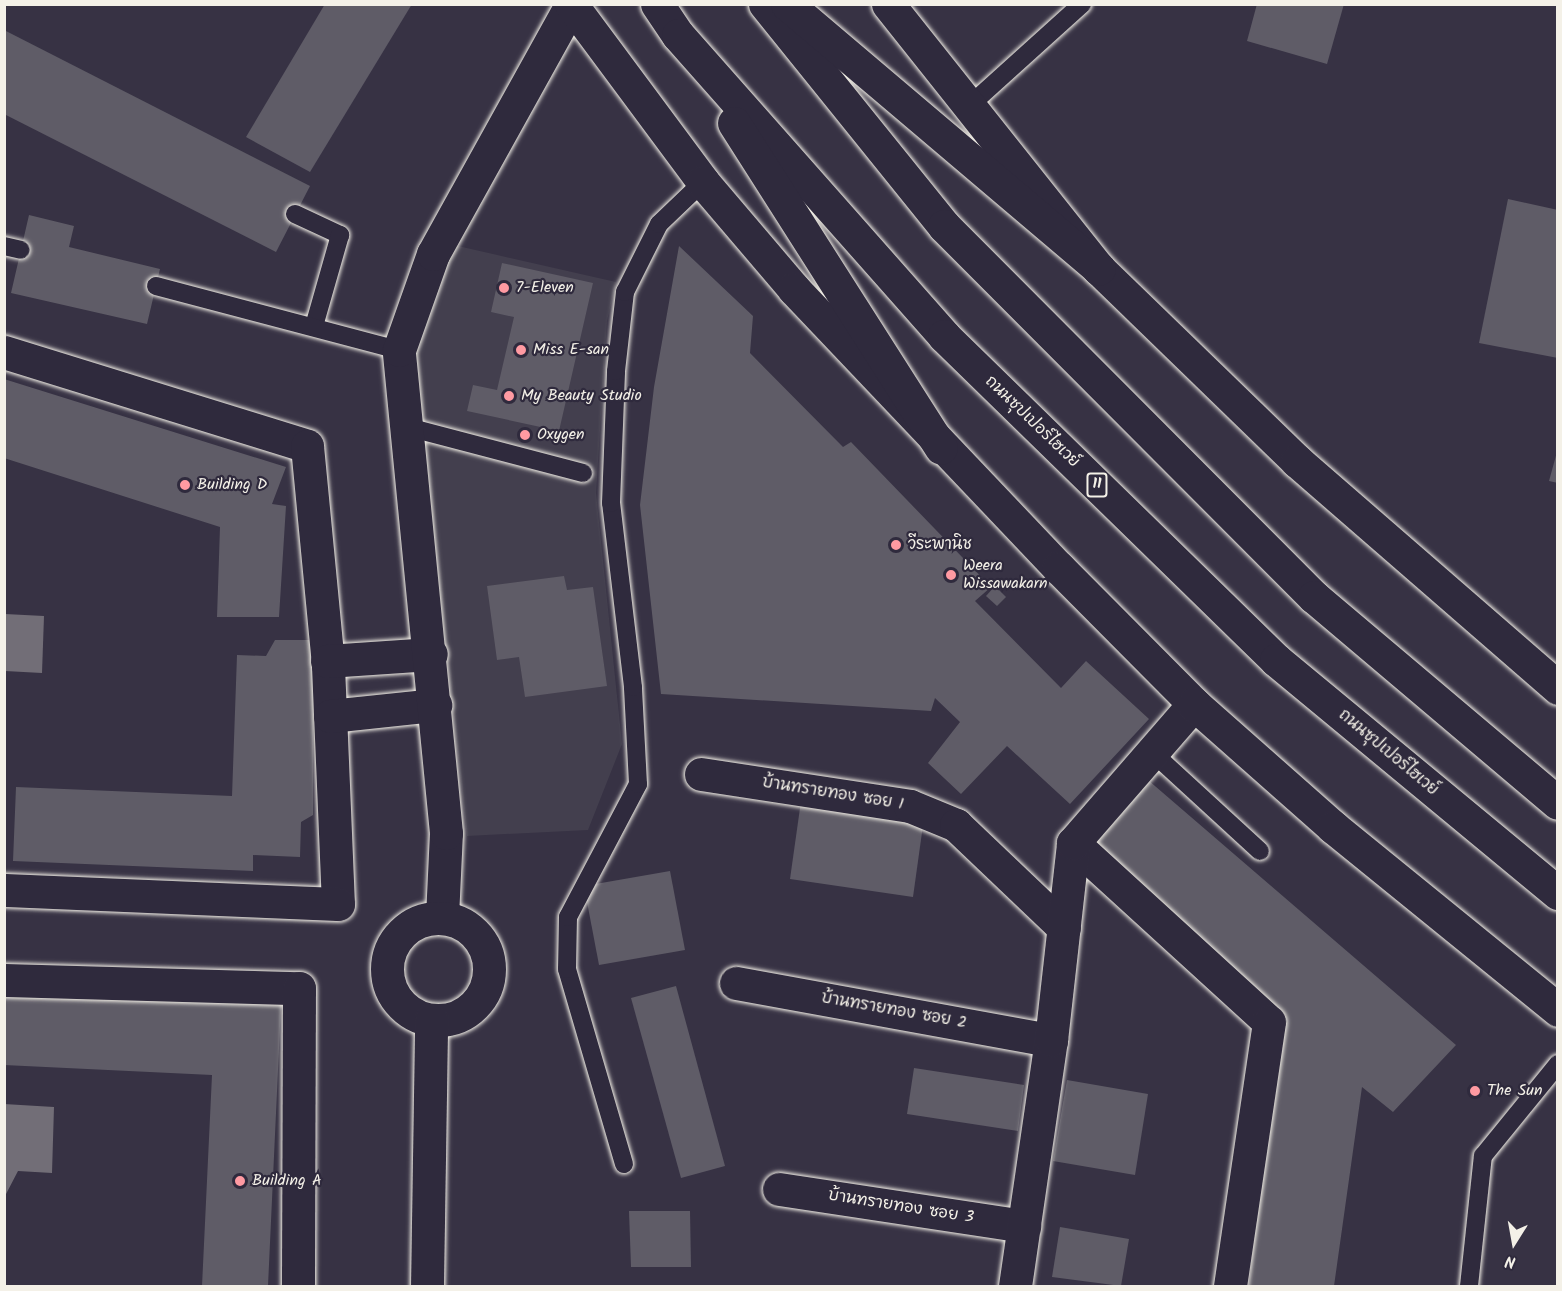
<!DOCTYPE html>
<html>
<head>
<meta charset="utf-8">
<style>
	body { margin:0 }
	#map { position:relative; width:1562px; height:1291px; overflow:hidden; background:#373244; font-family:Kalam,"Playpen Sans Thai",sans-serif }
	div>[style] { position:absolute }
	.built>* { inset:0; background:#433f4e }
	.water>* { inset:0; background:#726e77 }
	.building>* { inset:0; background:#5f5c67 }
	.roads { filter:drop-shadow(0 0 2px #f4f1e8) drop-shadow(0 0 2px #f4f1e8) }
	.lane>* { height:18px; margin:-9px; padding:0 9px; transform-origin:9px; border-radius:9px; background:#2f2a3d }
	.street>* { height:33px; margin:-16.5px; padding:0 16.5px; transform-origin:16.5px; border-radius:16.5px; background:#2f2a3d }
	.street>.ring { margin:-16.5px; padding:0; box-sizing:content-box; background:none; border:33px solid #2f2a3d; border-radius:50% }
	.secondary>* { height:33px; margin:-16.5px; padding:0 16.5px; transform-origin:16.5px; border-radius:16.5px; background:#2f2a3d }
	.highway>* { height:33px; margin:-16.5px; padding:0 16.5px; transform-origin:16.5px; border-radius:16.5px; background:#2f2a3d }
	.dots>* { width:16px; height:16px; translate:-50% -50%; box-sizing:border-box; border:3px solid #2f2a3d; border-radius:50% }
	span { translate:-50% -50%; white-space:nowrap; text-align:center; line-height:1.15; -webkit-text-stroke:4.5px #2f2a3d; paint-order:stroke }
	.shield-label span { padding:2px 4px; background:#2f2a3d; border:2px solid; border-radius:4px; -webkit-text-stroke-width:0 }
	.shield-label { font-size:15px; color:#f4f1e8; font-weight:700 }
	.poi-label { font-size:16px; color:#f4f1e8 }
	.left { translate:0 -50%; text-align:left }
	.street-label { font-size:16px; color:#f4f1e8 }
	.frame { position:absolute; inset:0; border:6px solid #f4f1e8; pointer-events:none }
	.north { position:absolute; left:1484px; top:1213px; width:60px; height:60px; -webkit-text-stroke:4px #2f2a3d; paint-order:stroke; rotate:191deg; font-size:16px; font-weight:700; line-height:24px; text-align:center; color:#f4f1e8 }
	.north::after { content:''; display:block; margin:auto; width:21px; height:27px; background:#f4f1e8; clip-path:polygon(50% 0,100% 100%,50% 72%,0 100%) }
</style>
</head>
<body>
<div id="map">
	<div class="built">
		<i style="clip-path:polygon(449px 244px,616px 282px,607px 321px,596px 493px,622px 744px,588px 830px,467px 836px,413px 351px)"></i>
	</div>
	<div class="water">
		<i style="clip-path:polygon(5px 614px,44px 616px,42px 673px,5px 671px)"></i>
		<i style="clip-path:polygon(4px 1104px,54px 1107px,52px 1173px,18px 1171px,5px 1196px)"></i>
	</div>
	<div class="building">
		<i style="clip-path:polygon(325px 4px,412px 4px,310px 172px,246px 137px)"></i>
		<i style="clip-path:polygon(1257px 4px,1344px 4px,1327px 64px,1247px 41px)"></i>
		<i style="clip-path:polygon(4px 30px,310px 186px,276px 252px,4px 114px)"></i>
		<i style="clip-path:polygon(1508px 199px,1558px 210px,1558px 358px,1479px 343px)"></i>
		<i style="clip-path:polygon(29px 215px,74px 226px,69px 247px,160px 269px,147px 324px,11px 293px)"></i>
		<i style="clip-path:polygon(679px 246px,753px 316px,750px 353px,843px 447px,851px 442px,991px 587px,975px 601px,1061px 688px,1086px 661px,1149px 719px,1070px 804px,1007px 746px,961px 794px,928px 763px,960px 722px,935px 698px,931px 711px,661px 694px,640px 505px,654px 387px)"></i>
		<i style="clip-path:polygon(502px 263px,593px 283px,559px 431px,467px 411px,473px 385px,497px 390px,514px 317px,491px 312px)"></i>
		<i style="clip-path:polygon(4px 379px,286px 467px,272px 504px,286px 506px,279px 617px,217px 617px,220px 527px,4px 458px)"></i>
		<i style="clip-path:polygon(1557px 452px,1558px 452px,1558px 483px,1549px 481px)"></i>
		<i style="clip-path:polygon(564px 576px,567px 590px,593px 587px,607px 686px,525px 697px,519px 657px,497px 660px,487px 586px)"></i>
		<i style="clip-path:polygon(995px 586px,1006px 597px,997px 606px,986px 596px)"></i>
		<i style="clip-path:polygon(275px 640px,313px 640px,313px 815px,301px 822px,300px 857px,253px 855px,253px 871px,13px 861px,16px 787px,232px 796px,237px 655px,266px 656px)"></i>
		<i style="clip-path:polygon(1148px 780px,1456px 1045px,1393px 1112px,1362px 1087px,1334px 1286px,1249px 1286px,1279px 1015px,1086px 847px)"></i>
		<i style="clip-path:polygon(801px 801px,924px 818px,913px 897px,790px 879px)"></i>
		<i style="clip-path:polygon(670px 871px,685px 950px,599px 965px,584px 886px)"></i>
		<i style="clip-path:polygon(676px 986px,725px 1166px,681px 1178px,631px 998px)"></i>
		<i style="clip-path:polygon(6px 992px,281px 1005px,268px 1286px,202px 1286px,212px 1075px,4px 1065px)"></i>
		<i style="clip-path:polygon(914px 1068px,1024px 1085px,1018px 1131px,907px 1114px)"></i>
		<i style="clip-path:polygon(1067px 1080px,1148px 1094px,1135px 1175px,1053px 1161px)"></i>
		<i style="clip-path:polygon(629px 1211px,690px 1211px,691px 1267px,631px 1267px)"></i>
		<i style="clip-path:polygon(1060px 1227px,1129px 1239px,1121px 1286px,1052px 1277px)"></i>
	</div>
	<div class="roads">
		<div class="lane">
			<i style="left:968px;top:107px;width:154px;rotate:-42.1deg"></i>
			<i style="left:295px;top:214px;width:50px;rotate:25deg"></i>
			<i style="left:340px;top:235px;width:95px;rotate:105.9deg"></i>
			<i style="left:4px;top:246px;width:17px;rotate:13deg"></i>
			<i style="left:156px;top:286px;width:251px;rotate:14.8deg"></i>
			<i style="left:404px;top:426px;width:185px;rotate:14.7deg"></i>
			<i style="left:1153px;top:753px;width:145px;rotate:42.5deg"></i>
			<i style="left:624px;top:1164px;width:203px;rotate:-106.3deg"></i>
			<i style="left:567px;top:969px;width:52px;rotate:-88.9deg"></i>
			<i style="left:568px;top:917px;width:150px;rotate:-62.2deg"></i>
			<i style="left:638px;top:784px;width:97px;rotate:-93deg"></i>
			<i style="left:633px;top:687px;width:185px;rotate:-96.8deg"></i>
			<i style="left:611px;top:503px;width:132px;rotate:-87.8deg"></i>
			<i style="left:616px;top:371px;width:80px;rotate:-83.5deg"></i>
			<i style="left:625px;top:292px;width:76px;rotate:-63.4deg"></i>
			<i style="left:659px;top:224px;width:61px;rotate:-43.7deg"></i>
			<i style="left:1469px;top:1286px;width:131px;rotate:-83.9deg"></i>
			<i style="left:1483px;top:1156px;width:119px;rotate:-50.8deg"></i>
		</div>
		<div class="street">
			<i style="left:4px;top:352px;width:317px;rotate:17.2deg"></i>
			<i style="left:307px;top:446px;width:221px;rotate:84.5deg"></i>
			<i style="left:328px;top:666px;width:238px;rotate:87.6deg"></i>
			<i style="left:338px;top:904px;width:334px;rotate:-177.6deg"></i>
			<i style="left:327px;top:661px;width:104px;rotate:-3.9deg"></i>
			<i style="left:330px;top:716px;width:106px;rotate:-6deg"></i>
			<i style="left:701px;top:774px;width:211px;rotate:8.7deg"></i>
			<i style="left:910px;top:806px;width:50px;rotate:22.4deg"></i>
			<i style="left:956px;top:825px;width:149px;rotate:43.6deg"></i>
			<i style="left:1073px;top:843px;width:265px;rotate:42.4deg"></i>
			<i style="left:1269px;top:1022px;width:267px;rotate:98.4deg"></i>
			<i style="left:442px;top:917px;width:84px;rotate:-87.3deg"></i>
			<i style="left:446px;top:833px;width:485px;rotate:-95.6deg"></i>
			<i style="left:399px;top:350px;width:102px;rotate:-70.5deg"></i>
			<i style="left:433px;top:254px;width:285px;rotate:-61deg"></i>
			<i class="ring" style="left:387px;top:918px;width:69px;height:69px"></i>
			<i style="left:4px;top:980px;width:295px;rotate:1.6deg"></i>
			<i style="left:299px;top:988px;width:298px;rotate:90.2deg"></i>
			<i style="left:736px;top:983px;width:320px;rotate:10.3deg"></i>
			<i style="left:779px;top:1189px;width:248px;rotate:8.6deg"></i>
			<i style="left:427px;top:1286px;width:266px;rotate:-89.1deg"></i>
			<i style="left:1015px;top:1286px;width:249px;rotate:-81.7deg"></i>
			<i style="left:1051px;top:1040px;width:198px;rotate:-83.6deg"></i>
			<i style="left:1073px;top:843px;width:184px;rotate:-49deg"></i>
		</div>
		<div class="secondary">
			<i style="left:571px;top:4px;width:222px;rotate:53.4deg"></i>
			<i style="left:703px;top:182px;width:140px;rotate:49.6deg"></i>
			<i style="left:794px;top:289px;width:385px;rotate:46.5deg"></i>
			<i style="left:1059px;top:568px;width:192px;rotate:45.2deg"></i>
			<i style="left:1194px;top:704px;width:186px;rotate:41.5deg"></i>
			<i style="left:1333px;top:827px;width:290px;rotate:39.1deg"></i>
			<i style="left:888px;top:4px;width:339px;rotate:51.5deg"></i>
			<i style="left:1099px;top:269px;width:276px;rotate:44.1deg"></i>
			<i style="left:1297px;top:461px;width:346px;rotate:41deg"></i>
		</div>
		<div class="highway">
			<i style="left:657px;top:4px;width:37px;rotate:56deg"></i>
			<i style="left:678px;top:35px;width:402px;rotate:48.5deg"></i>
			<i style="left:944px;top:336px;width:464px;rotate:44.3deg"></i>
			<i style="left:1276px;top:660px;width:366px;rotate:39.6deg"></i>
			<i style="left:765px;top:4px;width:285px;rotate:51.1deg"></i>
			<i style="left:944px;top:226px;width:524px;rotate:45.08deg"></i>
			<i style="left:1314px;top:597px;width:319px;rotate:40.2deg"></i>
			<i style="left:787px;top:4px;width:409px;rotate:40.3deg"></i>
			<i style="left:734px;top:123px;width:385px;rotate:57.5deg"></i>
		</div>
	</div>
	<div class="dots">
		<i style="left:504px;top:288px;background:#ff9aa2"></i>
		<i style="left:521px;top:350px;background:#ff9aa2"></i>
		<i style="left:509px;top:396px;background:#ff9aa2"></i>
		<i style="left:525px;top:435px;background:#ff9aa2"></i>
		<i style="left:185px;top:485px;background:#ff9aa2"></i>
		<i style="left:896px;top:545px;background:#ff9aa2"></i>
		<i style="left:951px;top:575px;background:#ff9aa2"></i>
		<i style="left:1475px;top:1091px;background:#ff9aa2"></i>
		<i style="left:240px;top:1181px;background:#ff9aa2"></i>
	</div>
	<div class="shield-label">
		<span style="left:1097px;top:485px">11</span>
	</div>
	<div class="poi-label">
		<span class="left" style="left:516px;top:288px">7-Eleven</span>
		<span class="left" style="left:533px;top:350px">Miss E-san</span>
		<span class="left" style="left:521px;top:396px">My Beauty Studio</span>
		<span class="left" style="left:537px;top:435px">Oxygen</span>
		<span class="left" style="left:197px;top:485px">Building D</span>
		<span class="left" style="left:908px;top:545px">วีระพานิช</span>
		<span class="left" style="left:963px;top:575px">Weera<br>Wissawakarn</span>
		<span class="left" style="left:1487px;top:1091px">The Sun</span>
		<span class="left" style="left:252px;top:1181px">Building A</span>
	</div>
	<div class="street-label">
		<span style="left:1032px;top:422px;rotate:44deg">ถนนซุปเปอร์ไฮเวย์</span>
		<span style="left:1388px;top:753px;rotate:40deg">ถนนซุปเปอร์ไฮเวย์</span>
		<span style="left:833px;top:794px;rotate:9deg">บ้านทรายทอง ซอย 1</span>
		<span style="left:894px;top:1011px;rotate:10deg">บ้านทรายทอง ซอย 2</span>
		<span style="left:901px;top:1207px;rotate:9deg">บ้านทรายทอง ซอย 3</span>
	</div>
	<div class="frame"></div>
	<div class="north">N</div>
</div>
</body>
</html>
